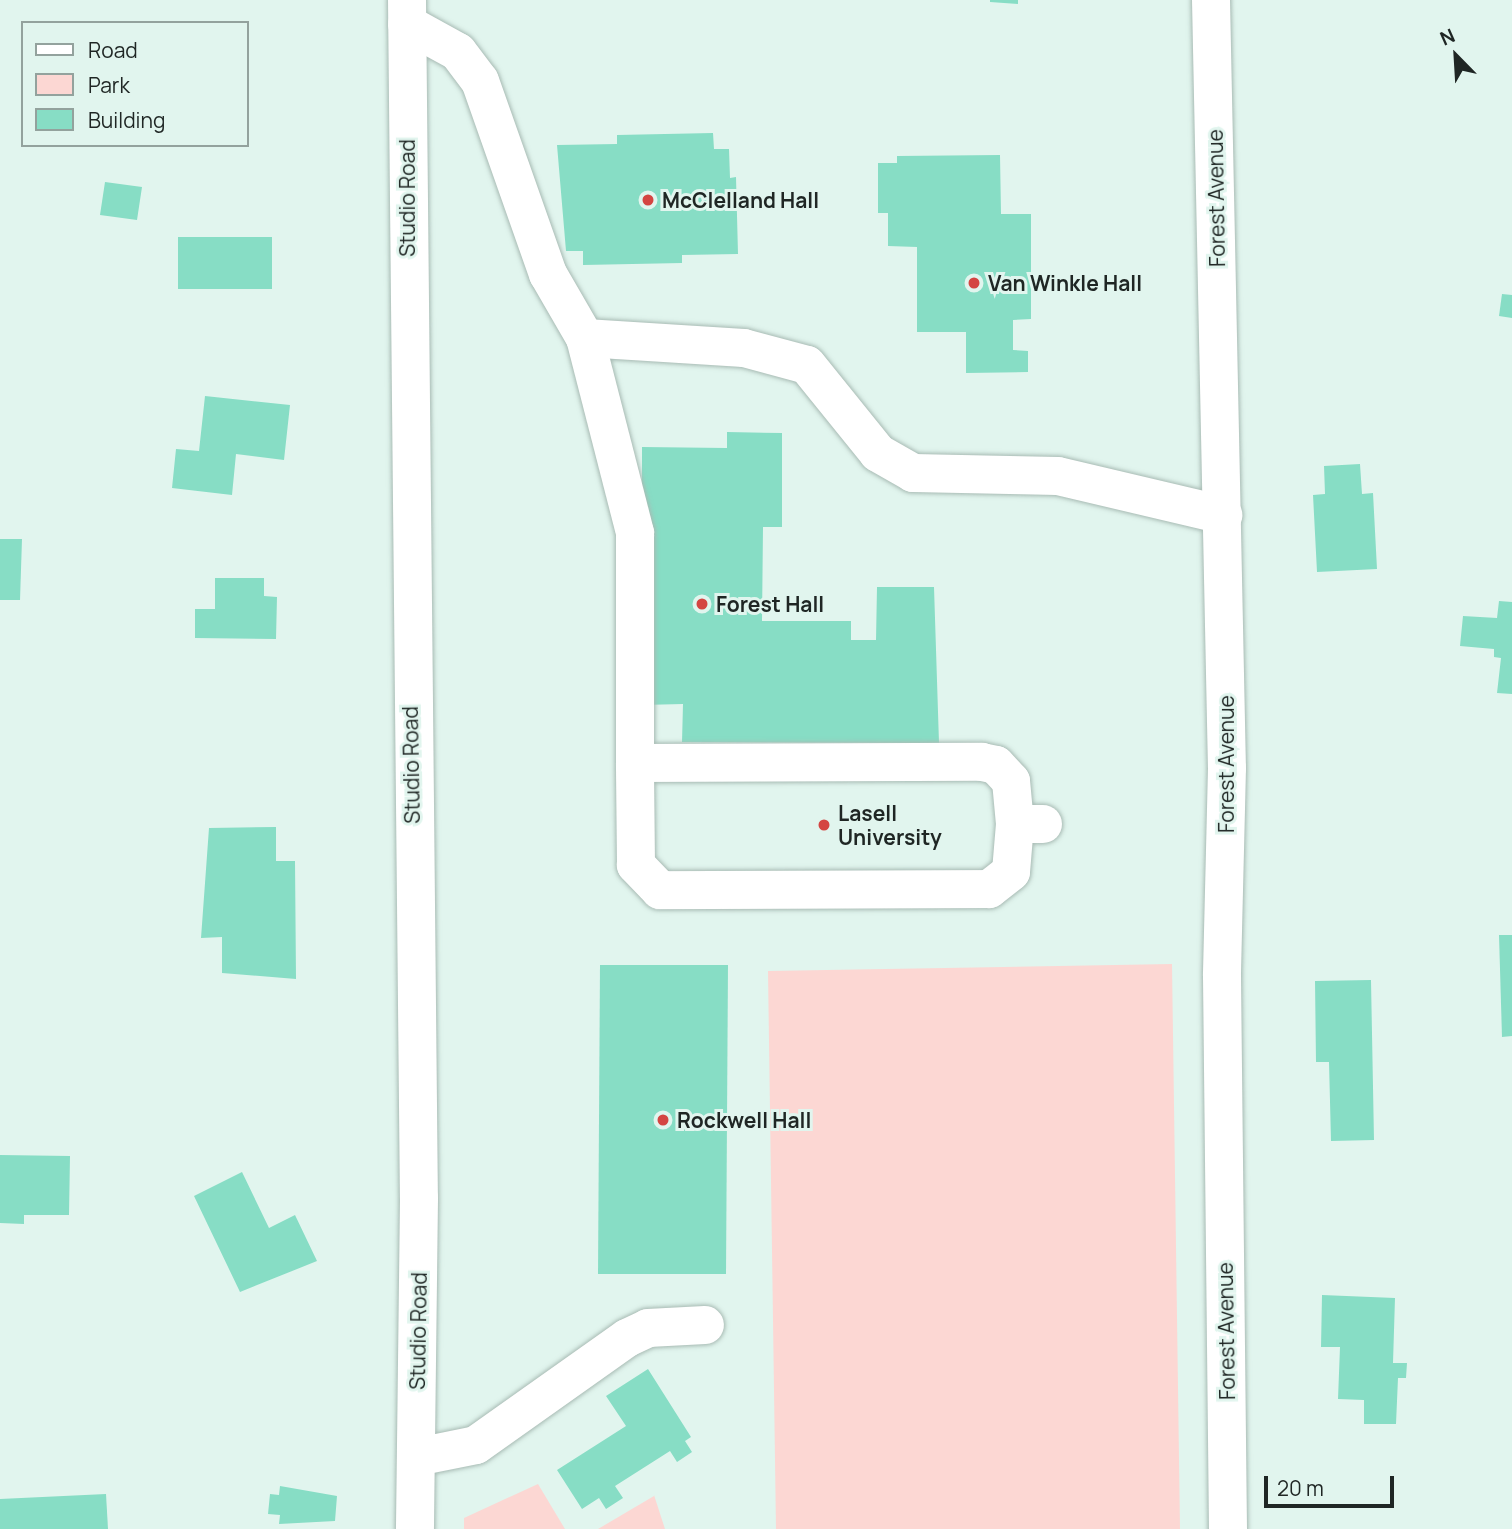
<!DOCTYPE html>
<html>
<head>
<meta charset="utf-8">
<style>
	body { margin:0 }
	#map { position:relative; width:1512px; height:1529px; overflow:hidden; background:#e1f5ee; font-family:Manrope,sans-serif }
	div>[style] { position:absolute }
	.green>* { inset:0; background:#fcd7d3 }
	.building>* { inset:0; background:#87ddc5 }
	.roads { filter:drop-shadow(0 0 2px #a8bbb4) drop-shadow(0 0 2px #a8bbb4) }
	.minor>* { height:38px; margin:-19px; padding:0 19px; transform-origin:19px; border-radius:19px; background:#fff }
	.dots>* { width:19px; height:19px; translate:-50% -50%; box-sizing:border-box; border:4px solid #e1f5ee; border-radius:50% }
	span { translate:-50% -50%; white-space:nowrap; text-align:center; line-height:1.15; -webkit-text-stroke:6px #e1f5ee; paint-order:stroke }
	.street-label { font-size:21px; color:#1f2624 }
	.poi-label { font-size:21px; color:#1f2624; font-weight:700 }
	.left { translate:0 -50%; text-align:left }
	.legend { position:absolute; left:21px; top:21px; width:228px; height:126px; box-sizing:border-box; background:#e1f5ee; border:2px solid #93a29d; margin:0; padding:9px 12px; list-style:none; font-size:21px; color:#1f2624 }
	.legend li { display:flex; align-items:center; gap:14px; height:35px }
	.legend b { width:35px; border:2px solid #93a29d }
	.north { position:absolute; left:1421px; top:21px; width:70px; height:70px; -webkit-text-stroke:5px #e1f5ee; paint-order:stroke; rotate:336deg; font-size:19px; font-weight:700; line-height:28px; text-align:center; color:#1f2624 }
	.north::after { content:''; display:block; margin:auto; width:24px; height:32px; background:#1f2624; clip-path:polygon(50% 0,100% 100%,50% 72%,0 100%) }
	.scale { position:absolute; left:1264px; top:1476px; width:130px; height:32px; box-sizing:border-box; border:4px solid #1f2624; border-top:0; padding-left:9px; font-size:21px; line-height:24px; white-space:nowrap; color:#1f2624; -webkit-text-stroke:5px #e1f5ee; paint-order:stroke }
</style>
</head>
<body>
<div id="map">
	<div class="green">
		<i style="clip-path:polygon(1172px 964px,1180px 1529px,776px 1529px,768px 971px)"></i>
		<i style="clip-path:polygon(538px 1484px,565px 1529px,464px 1529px,464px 1518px)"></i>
		<i style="clip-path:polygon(654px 1495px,665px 1529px,598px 1529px,654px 1496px)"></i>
	</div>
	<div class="building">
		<i style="clip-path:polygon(990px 0,1018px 0,1018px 4px,990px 2px)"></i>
		<i style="clip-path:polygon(713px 133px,714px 149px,729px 149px,730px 178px,736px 177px,738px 254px,682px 255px,682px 263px,583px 265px,583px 251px,566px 251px,557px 145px,617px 144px,617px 135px)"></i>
		<i style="clip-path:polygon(1000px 155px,1001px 214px,1031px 214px,1031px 319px,1013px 320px,1013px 350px,1028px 351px,1028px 372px,966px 373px,966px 332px,917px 332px,917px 247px,888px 246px,888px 213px,878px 213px,878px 163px,897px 163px,897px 156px)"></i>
		<i style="clip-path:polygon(105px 182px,142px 187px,137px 220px,100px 215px)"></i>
		<i style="clip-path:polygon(178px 237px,272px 237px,272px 289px,178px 289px)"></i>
		<i style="clip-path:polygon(1502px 294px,1512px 295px,1512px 318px,1499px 316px)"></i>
		<i style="clip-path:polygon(205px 396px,290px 405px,284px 460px,236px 454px,232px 495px,172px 488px,176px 449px,199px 451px)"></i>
		<i style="clip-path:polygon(727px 432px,782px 433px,782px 527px,763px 527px,762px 621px,851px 621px,851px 640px,876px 640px,877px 587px,934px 587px,939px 743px,682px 742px,683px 704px,642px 705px,642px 447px,727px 448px)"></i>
		<i style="clip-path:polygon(1360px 464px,1362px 494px,1373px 493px,1377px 569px,1317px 572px,1313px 495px,1325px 494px,1324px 466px)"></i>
		<i style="clip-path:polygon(0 539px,22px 539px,20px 600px,0 600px)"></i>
		<i style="clip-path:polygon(215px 578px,264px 578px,264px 596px,277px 597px,276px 639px,195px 638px,195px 609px,215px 609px)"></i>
		<i style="clip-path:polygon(1499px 601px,1512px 602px,1512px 694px,1497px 693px,1501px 658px,1494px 657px,1494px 649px,1460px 646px,1463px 616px,1497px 618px)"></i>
		<i style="clip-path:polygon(276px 827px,276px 861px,295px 861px,296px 979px,222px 973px,222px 937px,201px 938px,209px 828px)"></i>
		<i style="clip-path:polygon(1499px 935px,1512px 935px,1512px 1036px,1502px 1037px)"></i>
		<i style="clip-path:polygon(600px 965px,728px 965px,726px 1274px,598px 1274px)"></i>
		<i style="clip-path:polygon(1371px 980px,1374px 1140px,1331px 1141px,1329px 1062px,1316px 1062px,1315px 981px)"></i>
		<i style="clip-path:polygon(0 1155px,70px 1156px,69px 1215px,24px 1215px,24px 1224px,0 1223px)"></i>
		<i style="clip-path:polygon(242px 1172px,269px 1228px,295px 1215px,317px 1261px,240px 1292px,194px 1196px)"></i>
		<i style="clip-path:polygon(1322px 1295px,1395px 1298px,1393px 1363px,1407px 1363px,1406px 1378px,1398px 1378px,1396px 1424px,1364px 1424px,1364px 1400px,1338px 1399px,1340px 1347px,1321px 1347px)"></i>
		<i style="clip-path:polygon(648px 1369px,691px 1437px,685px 1441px,692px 1452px,677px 1462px,670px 1451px,615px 1486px,623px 1498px,606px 1509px,599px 1498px,582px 1509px,557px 1470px,626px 1426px,606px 1396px)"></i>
		<i style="clip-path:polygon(280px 1486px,337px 1496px,335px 1521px,279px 1524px,280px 1515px,268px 1514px,270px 1494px,279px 1495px)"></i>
		<i style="clip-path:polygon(106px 1494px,108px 1529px,0 1529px,0 1499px)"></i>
	</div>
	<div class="roads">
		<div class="minor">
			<i style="left:407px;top:0;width:1198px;rotate:89.43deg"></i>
			<i style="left:419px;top:1198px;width:331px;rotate:90.7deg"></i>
			<i style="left:1211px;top:0;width:768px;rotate:88.81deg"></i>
			<i style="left:1227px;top:768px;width:208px;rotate:91.4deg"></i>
			<i style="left:1222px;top:976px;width:553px;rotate:89.38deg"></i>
			<i style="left:407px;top:24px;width:58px;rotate:28.8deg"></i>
			<i style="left:458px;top:52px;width:36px;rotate:53deg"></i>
			<i style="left:480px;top:81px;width:205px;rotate:70.6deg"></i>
			<i style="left:548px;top:274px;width:74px;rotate:60deg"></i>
			<i style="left:585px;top:338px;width:201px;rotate:75.6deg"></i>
			<i style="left:635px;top:533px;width:230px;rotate:90deg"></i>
			<i style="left:585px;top:338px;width:159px;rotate:3.6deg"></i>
			<i style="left:744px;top:348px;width:65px;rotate:15.1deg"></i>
			<i style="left:807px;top:365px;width:113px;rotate:51.1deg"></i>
			<i style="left:878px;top:453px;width:40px;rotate:29.7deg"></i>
			<i style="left:913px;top:473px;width:145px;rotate:1.2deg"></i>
			<i style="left:1058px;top:476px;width:170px;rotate:13.3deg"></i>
			<i style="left:1015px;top:824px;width:48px;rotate:94.8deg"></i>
			<i style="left:1011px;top:872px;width:28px;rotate:142deg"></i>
			<i style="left:989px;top:889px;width:329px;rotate:179.8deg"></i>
			<i style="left:660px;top:890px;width:35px;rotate:-134deg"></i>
			<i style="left:636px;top:865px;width:102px;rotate:-90.6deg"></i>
			<i style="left:635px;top:763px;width:347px;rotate:-0.2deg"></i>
			<i style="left:982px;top:762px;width:14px;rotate:12deg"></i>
			<i style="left:996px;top:765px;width:22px;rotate:47deg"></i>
			<i style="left:1011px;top:781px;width:43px;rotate:84.7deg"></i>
			<i style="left:1015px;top:824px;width:28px"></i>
			<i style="left:417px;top:1457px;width:60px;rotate:-11.5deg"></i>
			<i style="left:476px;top:1445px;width:185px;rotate:-35.3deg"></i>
			<i style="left:627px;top:1338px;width:23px;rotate:-25deg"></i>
			<i style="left:648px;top:1328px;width:57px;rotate:-3deg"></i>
		</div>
	</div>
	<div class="dots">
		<i style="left:648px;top:200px;background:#d44542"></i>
		<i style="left:974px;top:283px;background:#d44542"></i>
		<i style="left:702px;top:604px;background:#d44542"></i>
		<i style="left:824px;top:825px;background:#d44542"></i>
		<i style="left:663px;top:1120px;background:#d44542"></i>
	</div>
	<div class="street-label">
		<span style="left:407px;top:198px;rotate:-90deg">Studio Road</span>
		<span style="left:1216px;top:198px;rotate:-91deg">Forest Avenue</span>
		<span style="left:1226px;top:764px;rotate:-90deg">Forest Avenue</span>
		<span style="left:411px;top:765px;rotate:-91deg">Studio Road</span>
		<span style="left:418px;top:1331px;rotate:-89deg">Studio Road</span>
		<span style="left:1226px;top:1331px;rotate:-91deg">Forest Avenue</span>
	</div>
	<div class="poi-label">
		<span class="left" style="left:662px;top:200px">McClelland Hall</span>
		<span class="left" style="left:988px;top:283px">Van Winkle Hall</span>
		<span class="left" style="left:716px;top:604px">Forest Hall</span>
		<span class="left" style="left:838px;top:825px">Lasell<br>University</span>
		<span class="left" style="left:677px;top:1120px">Rockwell Hall</span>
	</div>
	<ul class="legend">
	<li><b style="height:9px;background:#fff"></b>Road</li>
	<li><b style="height:19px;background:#fcd7d3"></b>Park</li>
	<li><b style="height:19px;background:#87ddc5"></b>Building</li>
	</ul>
	<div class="north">N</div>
	<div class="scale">20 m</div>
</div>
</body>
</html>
